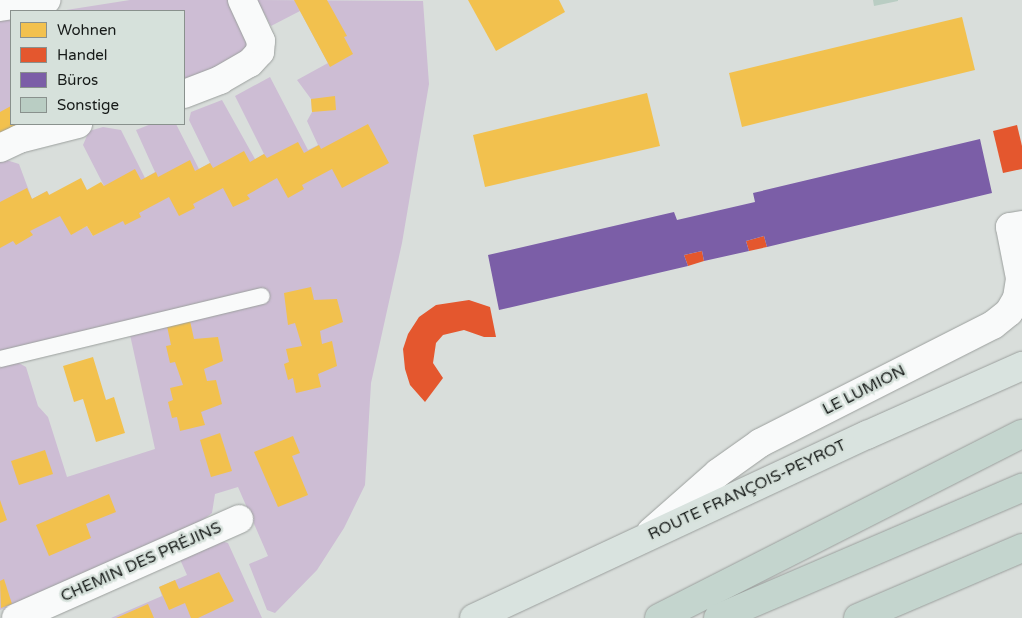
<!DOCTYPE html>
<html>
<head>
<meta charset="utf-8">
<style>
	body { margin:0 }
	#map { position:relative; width:1022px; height:618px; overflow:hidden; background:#d9dedb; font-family:"Varela Round",sans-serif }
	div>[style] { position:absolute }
	.green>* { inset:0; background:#cdbdd4 }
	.homes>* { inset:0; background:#f2c14e }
	.shops>* { inset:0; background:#e4572e }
	.offices>* { inset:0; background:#7b5ea7 }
	.building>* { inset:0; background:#b9cdc3 }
	.roads { filter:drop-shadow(0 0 1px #9b9f9d) drop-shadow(0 0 1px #9b9f9d) }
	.lane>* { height:16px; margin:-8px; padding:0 8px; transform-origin:8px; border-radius:8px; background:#f9fafa }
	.street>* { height:28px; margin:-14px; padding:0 14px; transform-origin:14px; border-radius:14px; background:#f9fafa }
	.primary>* { height:28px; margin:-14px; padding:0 14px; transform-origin:14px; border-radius:14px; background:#d9e3df }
	.highway>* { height:28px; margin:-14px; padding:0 14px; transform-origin:14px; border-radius:14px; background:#c4d5ce }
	span { translate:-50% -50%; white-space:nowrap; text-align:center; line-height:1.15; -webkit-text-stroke:5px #d6e1db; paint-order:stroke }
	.street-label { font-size:16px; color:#161a18 }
	.legend { position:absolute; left:10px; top:10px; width:175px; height:115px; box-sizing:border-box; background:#d6e1db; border:1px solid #89918d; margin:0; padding:6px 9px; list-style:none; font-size:15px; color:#161a18 }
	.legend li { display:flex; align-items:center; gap:10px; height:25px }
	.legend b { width:25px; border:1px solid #89918d }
</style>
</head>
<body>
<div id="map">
	<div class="green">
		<i style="clip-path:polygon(130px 0,231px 0,248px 45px,234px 63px,184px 85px,184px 11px,60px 11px)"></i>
		<i style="clip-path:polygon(257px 0,423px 1px,429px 84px,402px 243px,371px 383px,365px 485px,344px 528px,317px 570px,275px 613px,267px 610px,249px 564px,268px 556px,238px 487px,215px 494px,212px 513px,200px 522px,0 610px,0 364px,17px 362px,26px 367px,38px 406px,48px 417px,67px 477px,155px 449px,127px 321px,0 351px,0 158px,19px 164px,32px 199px,47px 191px,71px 234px,87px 226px,93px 236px,122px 221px,83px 145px,89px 131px,103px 127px,121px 130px,145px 178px,155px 172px,136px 130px,151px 124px,176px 124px,199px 169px,210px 163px,189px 120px,191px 112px,222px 100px,255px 159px,264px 154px,235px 96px,270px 77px,308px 150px,318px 145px,307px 121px,312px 112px,311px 99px,297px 80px,328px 63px,300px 11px,271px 26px)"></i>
		<i style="clip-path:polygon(11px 19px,11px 124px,41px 124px,0 141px,0 21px)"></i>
		<i style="clip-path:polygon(221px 541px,228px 543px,262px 618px,111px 618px,162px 596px,159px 587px,187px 575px,179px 557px)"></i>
	</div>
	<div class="homes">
		<i style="clip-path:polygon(294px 0,327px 0,347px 36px,344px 37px,353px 54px,330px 67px)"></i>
		<i style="clip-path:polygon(468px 0,559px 0,565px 12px,496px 51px)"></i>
		<i style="clip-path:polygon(962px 17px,975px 70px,742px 127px,729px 73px)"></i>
		<i style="clip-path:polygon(647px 93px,660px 146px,485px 187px,473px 135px)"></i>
		<i style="clip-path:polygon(335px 96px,336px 110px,312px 112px,311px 99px)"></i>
		<i style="clip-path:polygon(11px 106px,11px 124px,21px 124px,23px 129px,0 139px,0 112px)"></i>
		<i style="clip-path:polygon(368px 124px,389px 163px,342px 188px,332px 169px,302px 185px,304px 189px,288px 198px,277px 178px,247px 195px,250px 199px,233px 207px,223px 188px,193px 204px,195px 208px,179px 216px,169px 197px,139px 213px,141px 217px,125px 225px,123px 221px,93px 236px,87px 226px,71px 235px,60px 216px,30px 231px,33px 235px,16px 245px,13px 241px,0 248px,0 202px,27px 188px,32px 199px,47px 191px,49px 195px,81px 178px,87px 190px,101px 182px,104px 186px,135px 169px,141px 180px,156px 172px,158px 177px,190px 160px,195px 171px,210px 163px,213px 168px,244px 151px,250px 162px,264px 154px,267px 158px,298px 142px,304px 153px,319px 145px,321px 149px)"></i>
		<i style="clip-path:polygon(311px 287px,314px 300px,337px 299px,343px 322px,320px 331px,322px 344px,332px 341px,337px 366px,318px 374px,321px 387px,296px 393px,293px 378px,288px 380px,284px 364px,289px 362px,286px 349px,302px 346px,295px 323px,288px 325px,284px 293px)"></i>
		<i style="clip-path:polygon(190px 321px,194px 339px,218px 337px,223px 361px,204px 369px,207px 381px,216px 380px,222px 404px,201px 412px,205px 425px,180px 431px,177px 417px,172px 418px,168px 402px,173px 400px,170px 388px,183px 385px,175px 362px,170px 363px,166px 346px,171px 345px,167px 326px)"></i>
		<i style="clip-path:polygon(93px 357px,106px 400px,114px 397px,125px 433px,96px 442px,83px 399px,74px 402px,63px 366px)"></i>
		<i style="clip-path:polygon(220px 433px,232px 471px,211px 477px,200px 440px)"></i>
		<i style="clip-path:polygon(293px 436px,300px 453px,292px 456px,308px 495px,278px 507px,254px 452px)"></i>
		<i style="clip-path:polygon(45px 450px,53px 474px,19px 485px,11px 461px)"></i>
		<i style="clip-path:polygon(109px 494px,116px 512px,86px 524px,91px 538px,49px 556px,36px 525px)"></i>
		<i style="clip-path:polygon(0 500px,7px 520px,0 523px)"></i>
		<i style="clip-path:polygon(219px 572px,234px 601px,198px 618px,191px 618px,185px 603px,169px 610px,159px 587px,175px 580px,179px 589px)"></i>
		<i style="clip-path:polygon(4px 579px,12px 604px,1px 608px,0 581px)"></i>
		<i style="clip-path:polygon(148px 604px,154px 618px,116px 618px)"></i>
	</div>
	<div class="shops">
		<i style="clip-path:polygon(1017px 125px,1022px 146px,1022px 169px,1003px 173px,993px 131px)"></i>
		<i style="clip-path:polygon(764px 236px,767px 247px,749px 251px,746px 241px)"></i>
		<i style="clip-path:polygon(702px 251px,704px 261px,688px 266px,684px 255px)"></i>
		<i style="clip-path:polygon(469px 300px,490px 307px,496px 337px,484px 337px,464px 330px,443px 335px,436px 343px,433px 363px,443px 378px,425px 402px,410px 385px,405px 369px,403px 349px,408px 334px,419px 317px,436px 305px)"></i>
	</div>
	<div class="offices">
		<i style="clip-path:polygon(980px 139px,992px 193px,767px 247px,764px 236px,746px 241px,749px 251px,704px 261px,702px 251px,684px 255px,688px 266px,499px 310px,488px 255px,674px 212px,677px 220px,755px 202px,753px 193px)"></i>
	</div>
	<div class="building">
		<i style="clip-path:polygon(873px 0,898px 0,898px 1px,874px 6px)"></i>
	</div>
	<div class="roads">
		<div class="lane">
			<i style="left:0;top:359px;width:269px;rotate:-13.5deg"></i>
		</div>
		<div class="street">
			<i style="left:0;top:7px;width:47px;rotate:-8.7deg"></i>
			<i style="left:184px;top:94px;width:39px;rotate:-21deg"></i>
			<i style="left:220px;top:80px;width:34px;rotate:-30deg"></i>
			<i style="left:250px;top:63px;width:15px;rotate:-48deg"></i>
			<i style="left:260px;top:52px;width:11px;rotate:-85deg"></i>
			<i style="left:261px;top:41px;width:45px;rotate:-114.9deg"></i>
			<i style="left:0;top:148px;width:21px;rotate:-25deg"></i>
			<i style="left:19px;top:139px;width:61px;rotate:-14.3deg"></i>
			<i style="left:651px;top:532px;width:89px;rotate:-41.4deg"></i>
			<i style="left:718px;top:473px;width:52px;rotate:-35.5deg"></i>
			<i style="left:760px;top:443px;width:261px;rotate:-26.9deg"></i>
			<i style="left:993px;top:325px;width:21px;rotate:-39deg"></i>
			<i style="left:1009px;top:312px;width:16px;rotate:-60deg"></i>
			<i style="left:1017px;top:298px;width:20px;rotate:-81deg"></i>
			<i style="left:1020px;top:278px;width:52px;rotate:-101.1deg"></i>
			<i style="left:1010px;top:227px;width:12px;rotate:-9deg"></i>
			<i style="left:16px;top:618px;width:244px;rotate:-23.9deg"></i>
		</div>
		<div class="primary">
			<i style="left:474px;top:618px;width:434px;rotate:-25deg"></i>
			<i style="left:867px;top:435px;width:170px;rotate:-24deg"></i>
		</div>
		<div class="highway">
			<i style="left:659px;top:618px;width:407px;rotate:-26.9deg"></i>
			<i style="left:718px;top:618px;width:331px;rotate:-23.2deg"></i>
			<i style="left:858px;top:618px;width:178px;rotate:-23.1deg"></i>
		</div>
	</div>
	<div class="street-label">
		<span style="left:864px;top:390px;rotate:-27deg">LE LUMION</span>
		<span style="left:747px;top:490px;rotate:-25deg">ROUTE FRANÇOIS-PEYROT</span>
		<span style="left:141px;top:562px;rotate:-24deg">CHEMIN DES PRÉJINS</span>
	</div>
	<ul class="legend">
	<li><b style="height:14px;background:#f2c14e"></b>Wohnen</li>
	<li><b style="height:14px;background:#e4572e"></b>Handel</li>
	<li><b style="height:14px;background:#7b5ea7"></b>Büros</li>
	<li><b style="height:14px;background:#b9cdc3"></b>Sonstige</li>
	</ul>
</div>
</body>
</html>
